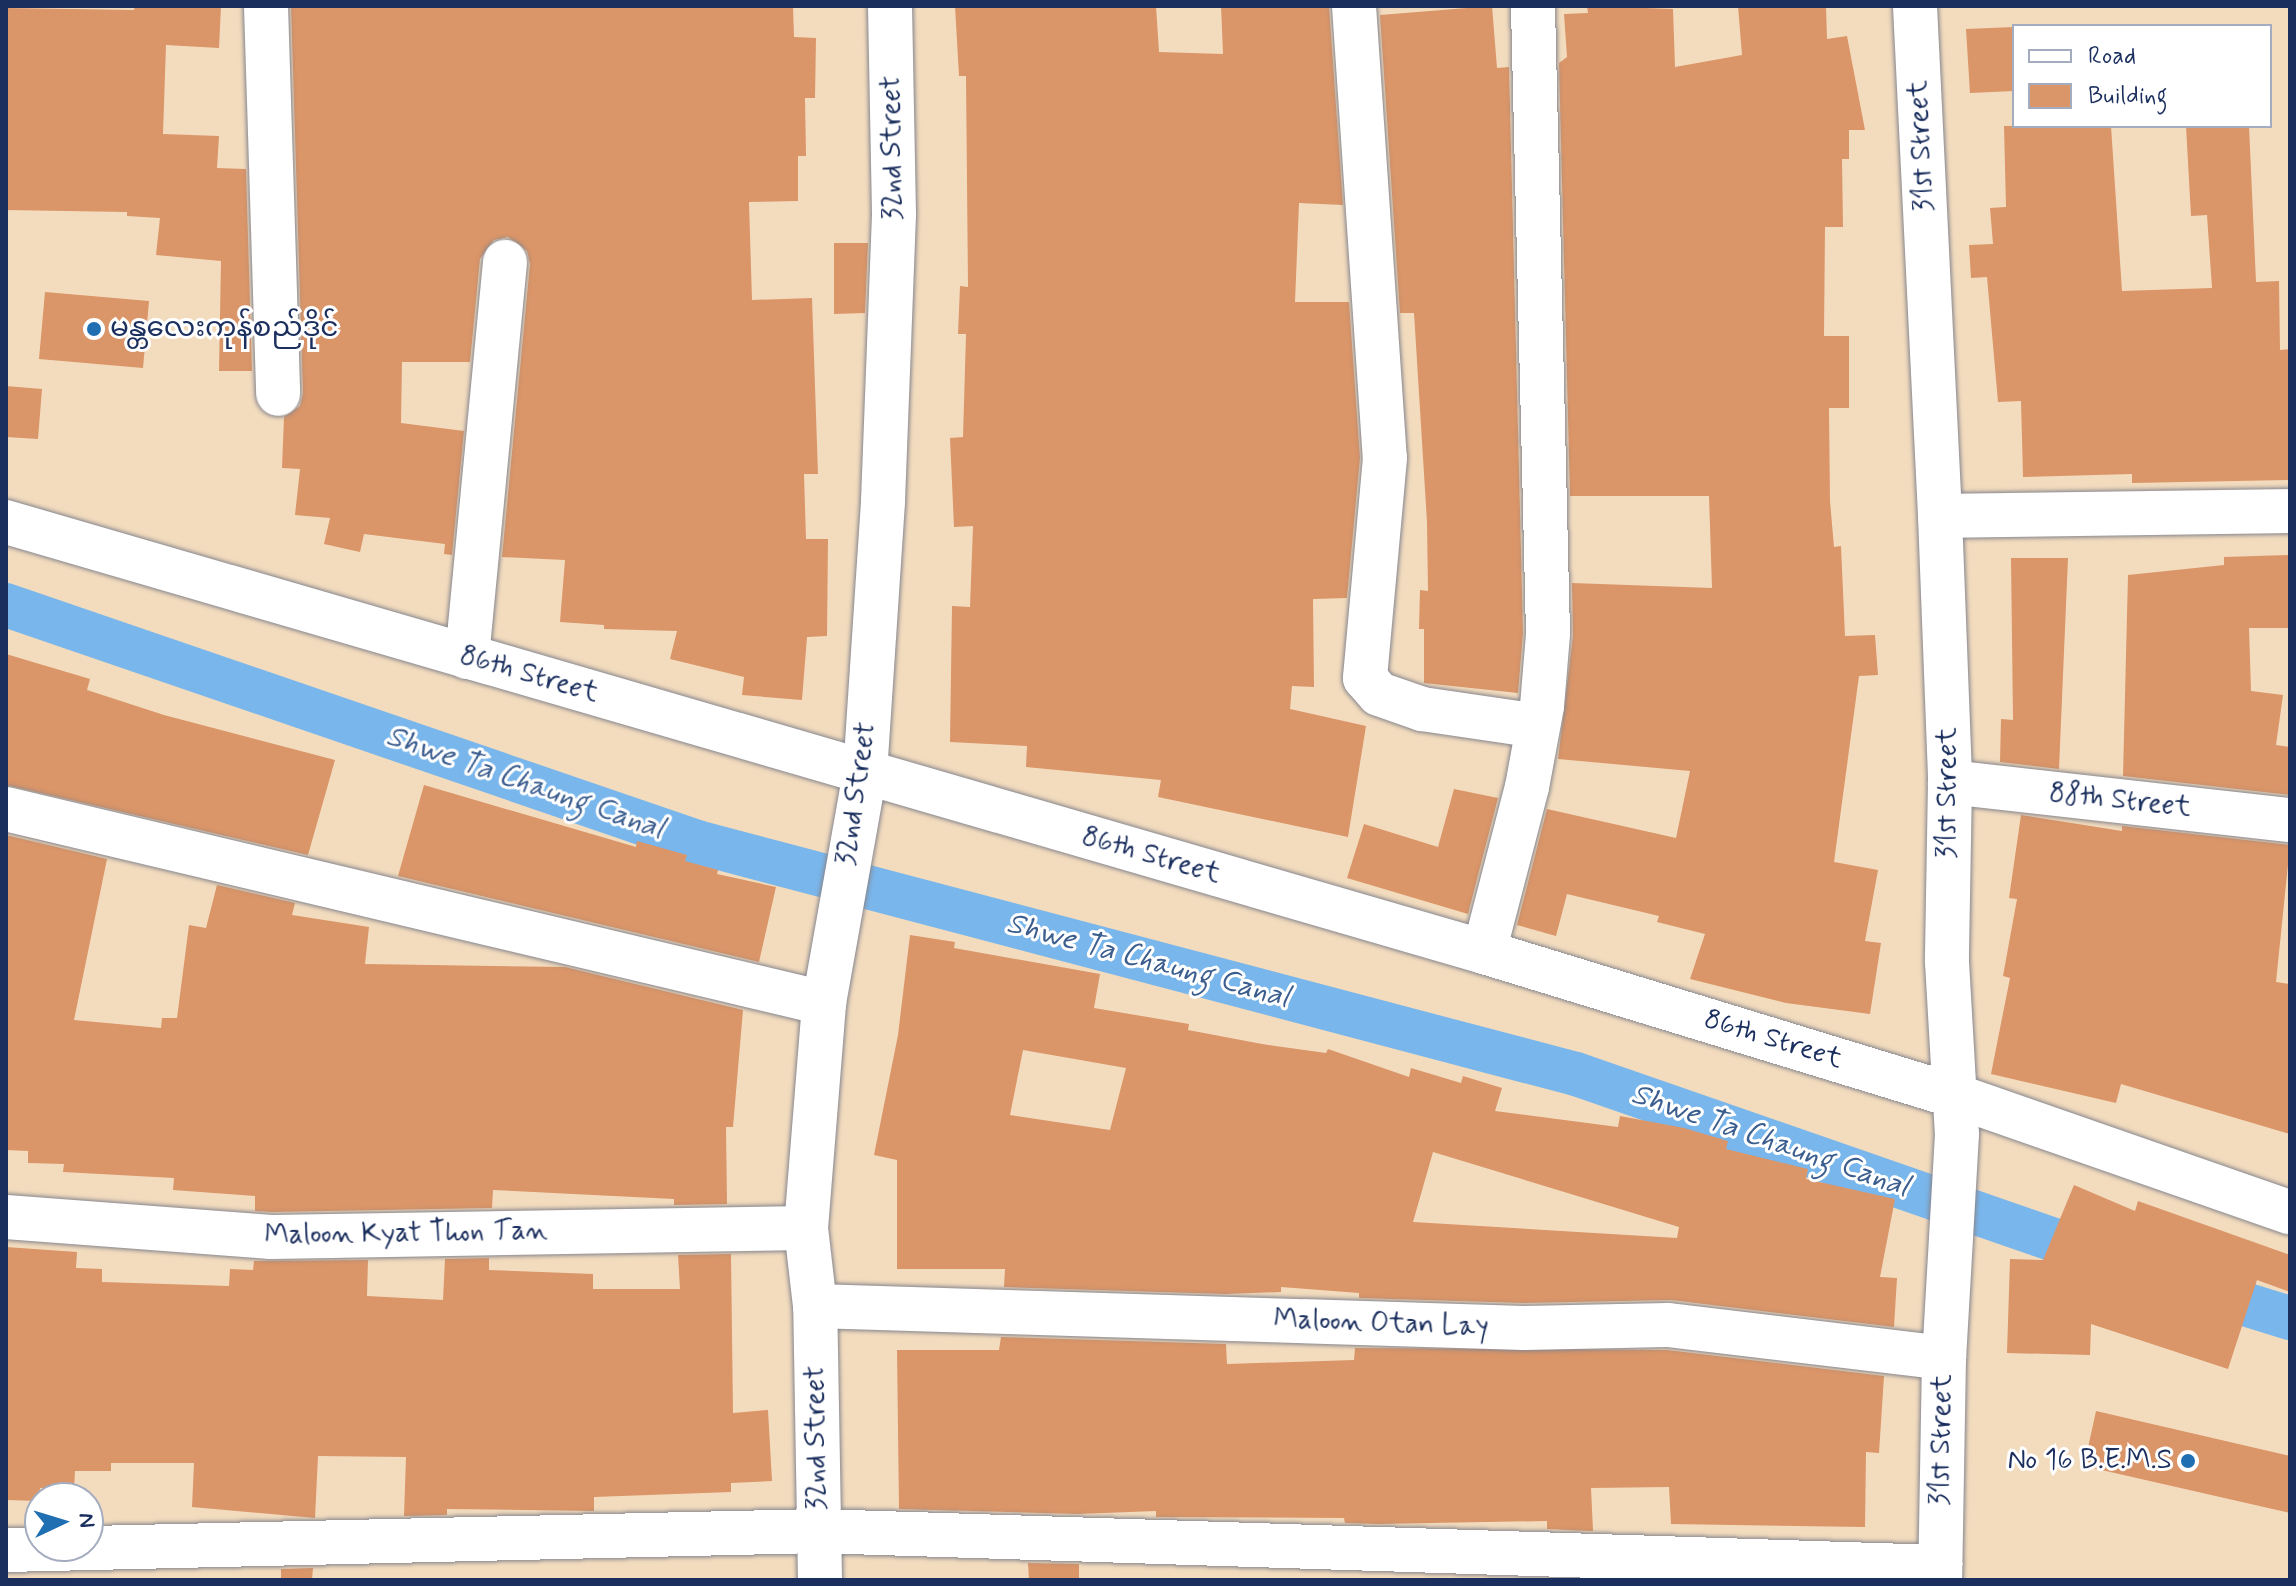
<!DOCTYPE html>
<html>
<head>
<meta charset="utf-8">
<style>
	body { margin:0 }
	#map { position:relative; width:2296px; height:1586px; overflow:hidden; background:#f3dcbe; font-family:Mynerve,"Noto Sans Myanmar",sans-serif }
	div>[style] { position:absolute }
	.canal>* { height:44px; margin:-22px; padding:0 22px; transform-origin:22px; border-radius:22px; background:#79b6eb }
	.building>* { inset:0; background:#da9568 }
	.roads { filter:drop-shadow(0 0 2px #87868e) drop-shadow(0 0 2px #87868e) }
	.minor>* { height:44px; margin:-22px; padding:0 22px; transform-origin:22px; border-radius:22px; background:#fff }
	.dots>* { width:22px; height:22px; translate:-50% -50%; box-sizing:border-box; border:4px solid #fff; border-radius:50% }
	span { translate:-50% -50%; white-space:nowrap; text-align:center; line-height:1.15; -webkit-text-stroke:6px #fff; paint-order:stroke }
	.street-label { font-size:28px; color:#1b2f5e }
	.poi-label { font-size:28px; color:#1b2f5e }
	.left { translate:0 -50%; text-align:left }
	.right { translate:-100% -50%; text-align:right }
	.water-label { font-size:30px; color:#3c5e8f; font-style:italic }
	.frame { position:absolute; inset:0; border:8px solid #1b2f5e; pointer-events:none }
	.legend { position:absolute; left:2012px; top:24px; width:260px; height:104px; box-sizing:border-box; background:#fff; border:2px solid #a4acbf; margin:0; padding:10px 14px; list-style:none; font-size:24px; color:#1b2f5e }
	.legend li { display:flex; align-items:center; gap:16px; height:40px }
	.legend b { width:40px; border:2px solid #a4acbf }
	.north { position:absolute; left:24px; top:1482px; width:80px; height:80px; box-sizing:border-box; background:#fff; border:2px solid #a4acbf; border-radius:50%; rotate:86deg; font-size:22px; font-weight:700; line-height:32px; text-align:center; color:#1b2f5e }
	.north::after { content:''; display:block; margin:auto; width:28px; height:36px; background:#1f6fb2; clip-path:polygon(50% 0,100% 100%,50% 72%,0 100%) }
</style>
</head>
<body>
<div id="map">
	<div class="canal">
		<i style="left:6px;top:605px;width:731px;rotate:18.93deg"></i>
		<i style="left:697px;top:842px;width:909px;rotate:14.79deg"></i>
		<i style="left:1576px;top:1074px;width:564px;rotate:19.14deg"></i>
		<i style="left:2193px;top:1288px;width:102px;rotate:17.2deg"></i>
	</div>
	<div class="building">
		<i style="clip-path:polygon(135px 6px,221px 6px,219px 48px,166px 45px,163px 134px,219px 136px,217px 168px,246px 169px,252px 371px,219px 371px,221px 261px,156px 255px,160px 218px,127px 216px,127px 212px,6px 210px,6px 8px,134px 10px)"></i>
		<i style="clip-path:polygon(291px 6px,793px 6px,794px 37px,816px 38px,815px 98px,805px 98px,806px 156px,798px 156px,798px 201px,749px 202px,752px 300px,812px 298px,818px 474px,804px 474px,806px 539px,828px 539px,827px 636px,807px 637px,802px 700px,742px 695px,744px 677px,670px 659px,677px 631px,604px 629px,604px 625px,560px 622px,565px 560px,502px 557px,530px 264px,527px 251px,508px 237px,494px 240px,480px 259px,470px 362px,402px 362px,401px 423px,464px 431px,452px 555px,444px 554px,445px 544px,364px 534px,360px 552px,324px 544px,330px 518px,295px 515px,300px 469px,282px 468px,284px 417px,300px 406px,303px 393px)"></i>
		<i style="clip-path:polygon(955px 6px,1156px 6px,1159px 52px,1223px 54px,1221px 6px,1329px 6px,1343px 205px,1299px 203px,1295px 302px,1349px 302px,1360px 458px,1347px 598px,1313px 599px,1314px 687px,1292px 686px,1290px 709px,1366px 726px,1348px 837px,1158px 797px,1161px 780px,1026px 767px,1027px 746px,950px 742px,952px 606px,970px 607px,973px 526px,954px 527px,950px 438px,963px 437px,966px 334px,958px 334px,960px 286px,968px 287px,966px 76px,959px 76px)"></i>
		<i style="clip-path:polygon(1492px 6px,1497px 68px,1509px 67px,1523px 633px,1518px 693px,1424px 683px,1424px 629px,1419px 629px,1420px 590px,1428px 591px,1427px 522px,1414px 313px,1400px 313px,1380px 15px)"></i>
		<i style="clip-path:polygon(1587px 6px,1673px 9px,1675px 67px,1742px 55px,1738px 6px,1826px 6px,1827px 39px,1847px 36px,1865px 130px,1849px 130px,1849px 159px,1842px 159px,1843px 227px,1825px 227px,1824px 336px,1849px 336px,1849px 408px,1829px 408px,1830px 501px,1834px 547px,1841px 546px,1845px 636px,1875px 635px,1878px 675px,1859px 676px,1834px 862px,1878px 870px,1865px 941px,1881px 943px,1870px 1014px,1786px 1003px,1690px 979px,1705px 934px,1657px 922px,1659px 916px,1567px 894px,1556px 936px,1517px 925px,1547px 809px,1676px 838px,1690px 771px,1558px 759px,1573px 636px,1572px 583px,1712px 588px,1709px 496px,1570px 496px,1559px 63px,1567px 57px,1564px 14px,1588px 13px)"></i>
		<i style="clip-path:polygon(2014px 27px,2014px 91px,1970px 93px,1966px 29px)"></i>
		<i style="clip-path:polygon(2004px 126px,2111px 126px,2122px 291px,2212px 288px,2207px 215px,2191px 216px,2186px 126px,2249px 126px,2256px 282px,2279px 281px,2280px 350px,2290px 349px,2290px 480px,2132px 483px,2132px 474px,2023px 477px,2021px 401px,1998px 402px,1987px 277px,1971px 278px,1969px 245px,1993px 244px,1990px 208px,2006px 207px)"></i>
		<i style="clip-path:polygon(834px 243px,868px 243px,865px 313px,834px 314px)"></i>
		<i style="clip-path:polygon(45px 292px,149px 301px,143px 368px,39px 359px)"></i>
		<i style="clip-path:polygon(6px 386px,42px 389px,38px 439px,6px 437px)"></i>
		<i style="clip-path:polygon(2290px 555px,2290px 628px,2249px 628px,2251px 691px,2283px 695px,2276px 745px,2290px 747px,2290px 795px,2123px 776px,2128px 575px,2224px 565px,2224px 557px)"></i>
		<i style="clip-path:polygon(2011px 558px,2068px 558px,2059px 769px,2000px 762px,2001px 719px,2013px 720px)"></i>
		<i style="clip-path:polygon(6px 654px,90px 679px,87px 690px,164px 715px,335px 760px,308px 855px,6px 785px)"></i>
		<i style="clip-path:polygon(424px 785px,636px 847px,637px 841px,687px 855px,685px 861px,718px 870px,717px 874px,776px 887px,759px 962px,398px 876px)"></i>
		<i style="clip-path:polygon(1454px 789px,1498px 798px,1468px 914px,1347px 878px,1364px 824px,1438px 847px)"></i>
		<i style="clip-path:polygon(2021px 815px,2122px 831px,2122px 826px,2290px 845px,2276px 982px,2290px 984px,2290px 1134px,2121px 1084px,2116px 1103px,1991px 1074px,2010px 978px,2003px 976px,2017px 899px,2009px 898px)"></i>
		<i style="clip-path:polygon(6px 835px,107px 859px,74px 1020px,161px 1028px,162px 1018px,177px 1018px,189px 925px,206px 928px,217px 885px,295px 903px,292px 915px,369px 927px,365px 964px,565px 967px,743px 1010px,733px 1127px,726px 1127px,727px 1204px,674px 1205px,674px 1199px,493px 1190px,492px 1208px,272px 1212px,255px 1211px,255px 1196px,173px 1190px,174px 1178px,63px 1172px,64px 1164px,28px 1163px,28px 1151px,6px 1150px)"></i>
		<i style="clip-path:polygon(evenodd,910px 935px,955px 942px,954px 948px,1100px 974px,1094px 1008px,1189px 1024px,1188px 1030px,1262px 1044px,1326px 1053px,1328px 1049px,1409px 1077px,1411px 1068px,1461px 1083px,1463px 1076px,1502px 1088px,1495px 1111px,1618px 1127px,1620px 1116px,1684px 1128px,1728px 1141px,1726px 1149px,1808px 1169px,1806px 1179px,1895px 1199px,1880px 1277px,1897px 1278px,1894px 1327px,1671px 1300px,1524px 1303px,1359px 1298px,1359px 1293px,1281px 1287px,1281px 1292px,1225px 1294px,1004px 1287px,1005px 1269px,897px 1269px,897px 1160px,874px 1155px,898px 1035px,910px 935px,1023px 1050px,1126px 1068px,1110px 1130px,1010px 1115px,1023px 1050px,910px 935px,1433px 1152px,1679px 1227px,1677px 1238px,1413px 1222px,1433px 1152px)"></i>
		<i style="clip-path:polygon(2074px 1185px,2135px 1211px,2138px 1201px,2290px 1255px,2290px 1292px,2257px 1280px,2228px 1369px,2091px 1324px,2090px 1355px,2007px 1353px,2010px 1259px,2043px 1260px)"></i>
		<i style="clip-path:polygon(6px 1247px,77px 1252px,76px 1268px,102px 1269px,102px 1282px,229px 1286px,230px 1269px,253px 1270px,254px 1261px,368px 1260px,367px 1296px,443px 1300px,445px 1259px,489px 1258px,489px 1270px,593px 1274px,593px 1289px,680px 1289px,678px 1255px,731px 1254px,733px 1413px,768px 1410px,772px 1481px,731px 1483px,731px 1492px,594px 1497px,594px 1511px,447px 1509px,447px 1515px,404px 1516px,406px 1457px,318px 1456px,315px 1518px,192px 1507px,194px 1463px,111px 1463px,111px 1471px,75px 1471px,74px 1489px,40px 1488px,39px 1501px,7px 1500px)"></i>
		<i style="clip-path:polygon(1001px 1337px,1226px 1344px,1227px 1364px,1354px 1360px,1355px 1348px,1667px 1350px,1884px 1376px,1879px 1453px,1866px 1452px,1865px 1527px,1671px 1524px,1669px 1487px,1591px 1488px,1593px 1531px,1589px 1531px,1547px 1529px,1547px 1521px,1378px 1524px,1345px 1523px,1344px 1518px,1156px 1517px,1156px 1511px,1077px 1514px,899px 1509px,897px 1350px,999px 1350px)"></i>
		<i style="clip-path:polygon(2096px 1411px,2290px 1456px,2290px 1513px,2084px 1466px)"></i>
		<i style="clip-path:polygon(1028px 1563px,1079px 1564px,1079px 1580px,1029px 1580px)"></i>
		<i style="clip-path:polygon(313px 1568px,312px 1580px,281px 1580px,281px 1569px)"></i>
	</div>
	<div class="roads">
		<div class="minor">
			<i style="left:266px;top:6px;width:388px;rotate:88.2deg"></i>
			<i style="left:1354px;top:6px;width:453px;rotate:86.1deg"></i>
			<i style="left:1385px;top:458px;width:221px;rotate:95.2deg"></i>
			<i style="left:1365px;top:678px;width:21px;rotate:49deg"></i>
			<i style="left:1379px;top:694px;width:46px;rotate:19.2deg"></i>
			<i style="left:1422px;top:709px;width:117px;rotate:8.3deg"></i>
			<i style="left:1915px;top:6px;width:511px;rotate:87.19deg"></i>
			<i style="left:1940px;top:516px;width:266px;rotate:87.8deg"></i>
			<i style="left:1950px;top:782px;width:180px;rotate:91deg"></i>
			<i style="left:1947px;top:962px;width:172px;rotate:86.7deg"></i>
			<i style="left:1957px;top:1134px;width:224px;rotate:93.3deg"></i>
			<i style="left:1944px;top:1358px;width:222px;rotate:91deg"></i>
			<i style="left:1940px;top:516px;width:350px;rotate:-0.8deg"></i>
			<i style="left:6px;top:522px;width:1539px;rotate:16.22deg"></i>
			<i style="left:1484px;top:952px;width:493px;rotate:17deg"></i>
			<i style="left:1956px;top:1096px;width:354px;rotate:19.2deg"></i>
			<i style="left:467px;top:657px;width:397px;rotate:-84.5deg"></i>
			<i style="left:1950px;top:782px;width:342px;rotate:6.4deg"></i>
			<i style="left:6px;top:809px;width:841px;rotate:13.34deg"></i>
			<i style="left:1484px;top:952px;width:171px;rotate:-75.4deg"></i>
			<i style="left:1527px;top:787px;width:82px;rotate:-79.5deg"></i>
			<i style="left:1542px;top:706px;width:72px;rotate:-85.2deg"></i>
			<i style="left:1548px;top:634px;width:628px;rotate:-91.37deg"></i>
			<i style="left:6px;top:1217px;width:266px;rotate:4.3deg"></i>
			<i style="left:271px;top:1237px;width:535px;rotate:-0.96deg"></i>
			<i style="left:815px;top:1306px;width:709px;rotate:1.78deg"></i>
			<i style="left:1524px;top:1328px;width:144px;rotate:-1.2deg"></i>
			<i style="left:1668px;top:1325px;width:278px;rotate:6.8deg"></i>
			<i style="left:6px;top:1550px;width:812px;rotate:-1.34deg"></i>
			<i style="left:818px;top:1531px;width:1123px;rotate:1.84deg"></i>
			<i style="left:820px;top:1580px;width:274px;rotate:-91deg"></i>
			<i style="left:815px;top:1306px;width:79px;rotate:-96.6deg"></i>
			<i style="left:806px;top:1228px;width:226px;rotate:-85.4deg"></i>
			<i style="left:824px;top:1003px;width:234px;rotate:-79.9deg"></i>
			<i style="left:865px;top:773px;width:273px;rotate:-86.2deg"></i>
			<i style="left:883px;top:501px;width:287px;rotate:-87.8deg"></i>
			<i style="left:894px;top:214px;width:208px;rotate:-91.1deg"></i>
		</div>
	</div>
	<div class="dots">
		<i style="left:94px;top:329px;background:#1f6fb2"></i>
		<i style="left:2188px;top:1461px;background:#1f6fb2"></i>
	</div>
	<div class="street-label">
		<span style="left:1922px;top:146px;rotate:-93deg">31st Street</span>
		<span style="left:893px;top:148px;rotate:-91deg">32nd Street</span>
		<span style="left:529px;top:675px;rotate:16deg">86th Street</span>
		<span style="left:1948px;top:793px;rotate:-90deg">31st Street</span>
		<span style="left:857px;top:794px;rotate:-82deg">32nd Street</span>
		<span style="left:2120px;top:801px;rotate:6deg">88th Street</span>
		<span style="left:1151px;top:856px;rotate:16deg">86th Street</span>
		<span style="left:1773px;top:1040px;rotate:17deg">86th Street</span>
		<span style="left:406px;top:1234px;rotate:-1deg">Maloon Kyat Thon Tan</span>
		<span style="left:1381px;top:1324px;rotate:2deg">Maloon Otan Lay</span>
		<span style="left:817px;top:1438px;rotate:-91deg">32nd Street</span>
		<span style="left:1942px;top:1440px;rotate:-89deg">31st Street</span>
	</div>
	<div class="poi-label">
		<span class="left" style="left:110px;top:329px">မန္တလေးကုန်စည်ဒိုင်</span>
		<span class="right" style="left:2172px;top:1461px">No 16 B.E.M.S</span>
	</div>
	<div class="water-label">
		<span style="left:525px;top:783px;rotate:19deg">Shwe Ta Chaung Canal</span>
		<span style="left:1148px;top:961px;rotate:15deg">Shwe Ta Chaung Canal</span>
		<span style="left:1770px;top:1141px;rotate:19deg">Shwe Ta Chaung Canal</span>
	</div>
	<div class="frame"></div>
	<ul class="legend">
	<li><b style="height:10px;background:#fff"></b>Road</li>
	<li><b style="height:22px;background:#da9568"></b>Building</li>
	</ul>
	<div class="north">N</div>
</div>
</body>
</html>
